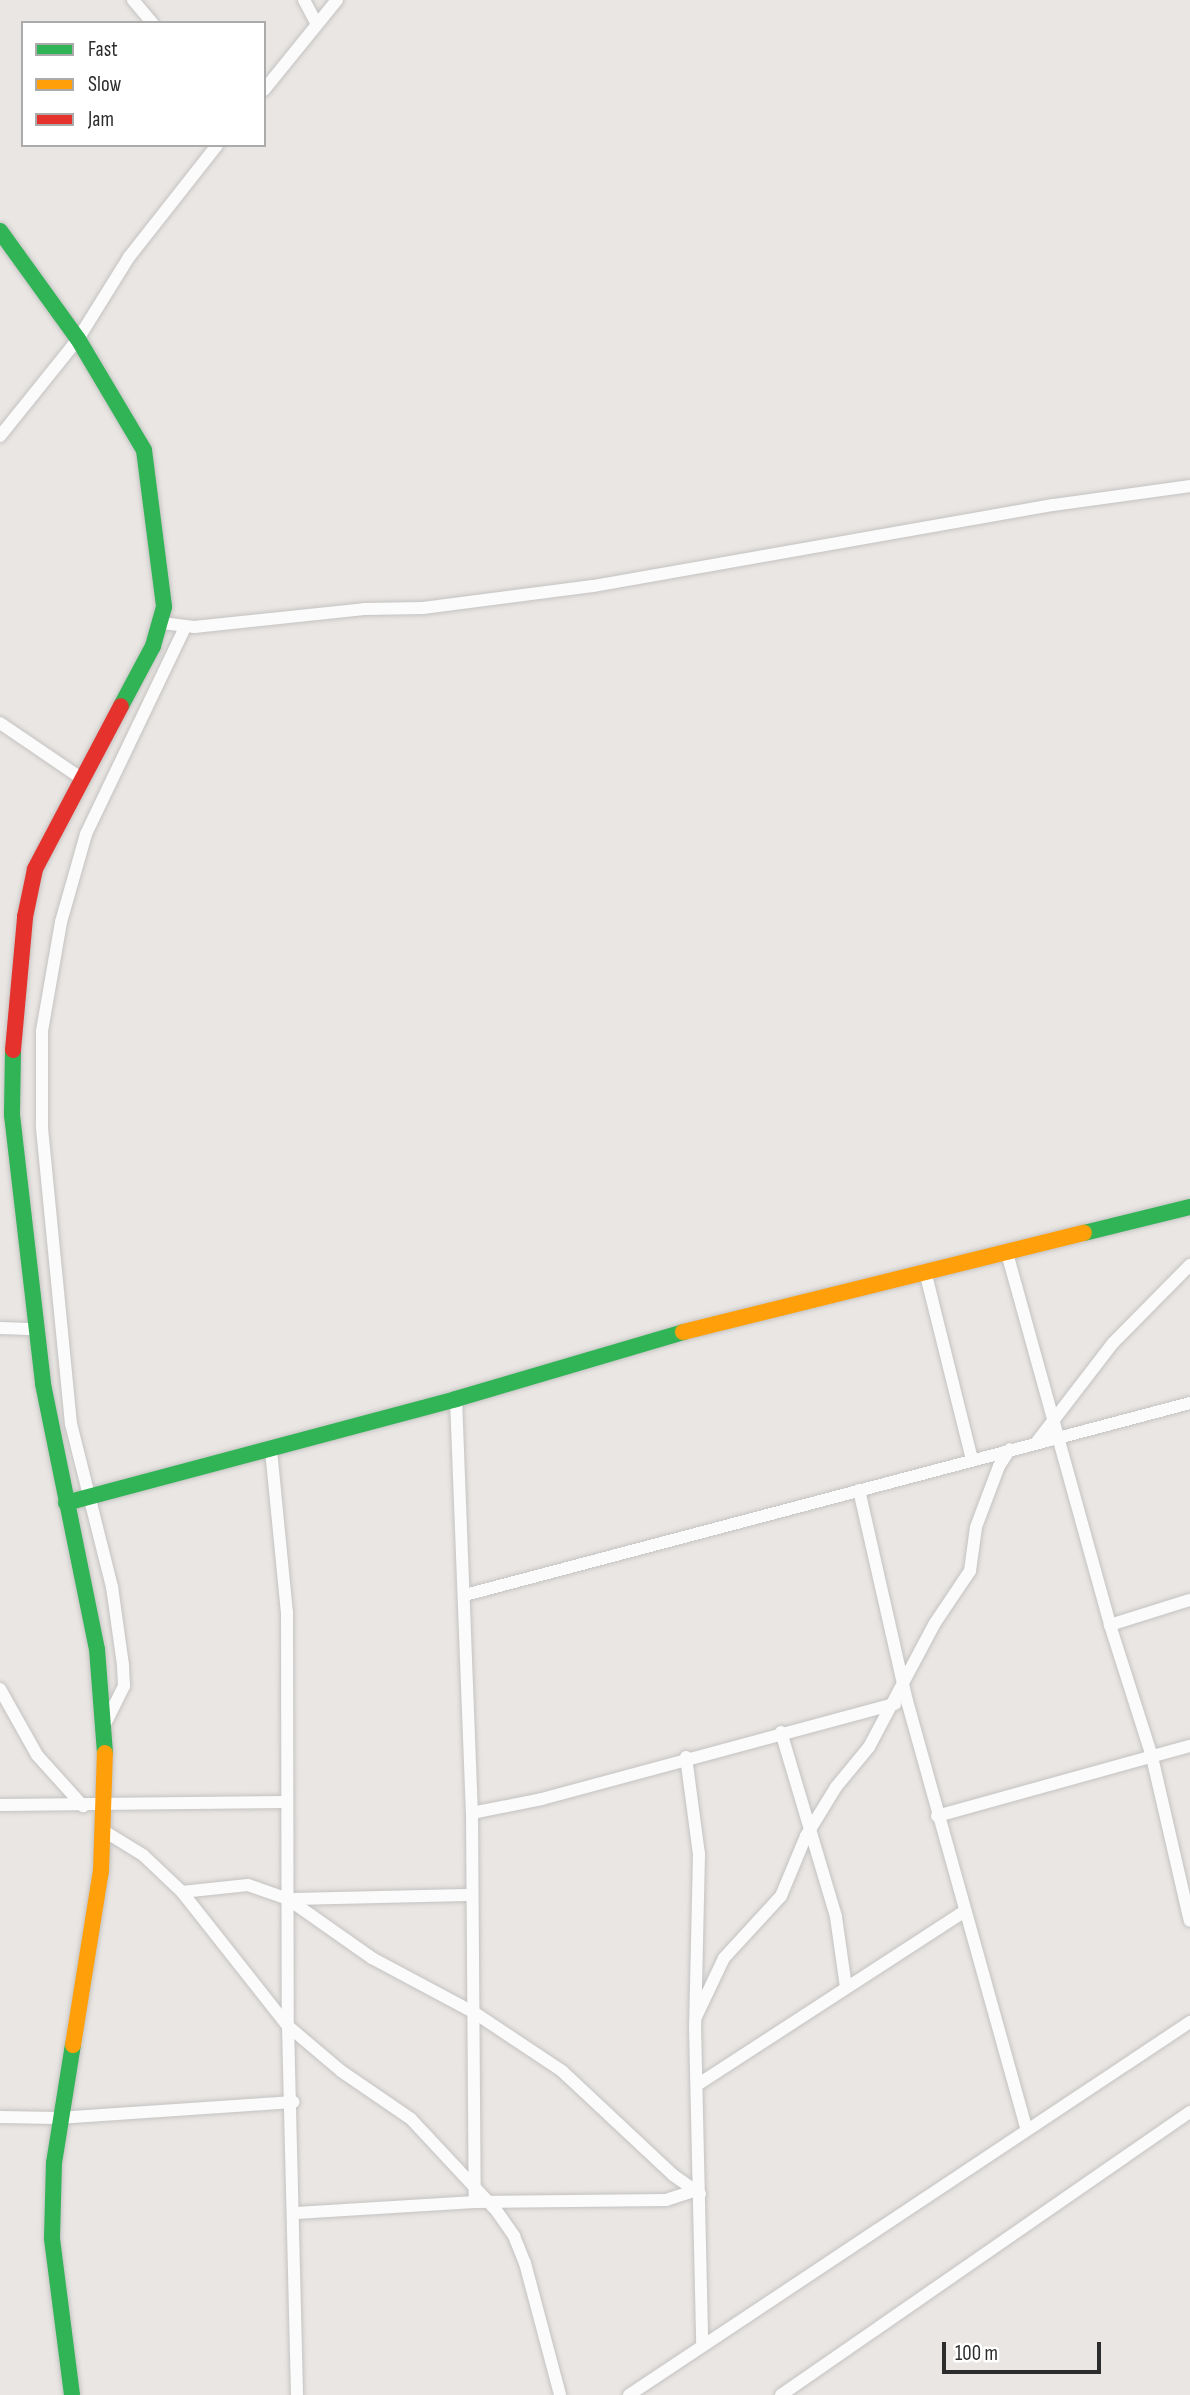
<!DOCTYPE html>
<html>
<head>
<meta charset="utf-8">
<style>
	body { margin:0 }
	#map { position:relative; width:1190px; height:2395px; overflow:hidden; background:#e9e6e3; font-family:"Sofia Sans Condensed",sans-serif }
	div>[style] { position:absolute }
	.roads { filter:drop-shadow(0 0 2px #c4c3c2) drop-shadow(0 0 2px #c4c3c2) }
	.street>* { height:12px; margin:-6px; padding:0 6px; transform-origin:6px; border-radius:6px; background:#fcfbfb }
	.fast>* { height:16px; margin:-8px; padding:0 8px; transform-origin:8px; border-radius:8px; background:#30b455 }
	.slow>* { height:16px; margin:-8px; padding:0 8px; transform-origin:8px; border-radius:8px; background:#ff9f0a }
	.jam>* { height:16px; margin:-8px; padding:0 8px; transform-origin:8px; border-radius:8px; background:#e5322d }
	span { translate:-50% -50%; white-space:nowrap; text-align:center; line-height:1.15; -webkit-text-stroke:5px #fff; paint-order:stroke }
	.legend { position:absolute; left:21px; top:21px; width:245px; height:126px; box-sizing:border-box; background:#fff; border:2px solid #ababab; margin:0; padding:9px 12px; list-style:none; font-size:21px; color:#2c2c2c }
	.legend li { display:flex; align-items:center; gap:14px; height:35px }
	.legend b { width:35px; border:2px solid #ababab }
	.scale { position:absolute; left:942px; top:2342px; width:159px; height:32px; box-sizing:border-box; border:4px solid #2c2c2c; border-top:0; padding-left:9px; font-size:21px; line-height:24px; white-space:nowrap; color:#2c2c2c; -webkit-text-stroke:5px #fff; paint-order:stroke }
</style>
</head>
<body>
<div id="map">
	<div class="roads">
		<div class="street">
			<i style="left:133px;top:0;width:30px;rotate:50deg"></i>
			<i style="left:304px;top:0;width:27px;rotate:62deg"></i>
			<i style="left:264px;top:90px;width:116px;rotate:-51deg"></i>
			<i style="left:0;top:436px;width:124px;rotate:-51.2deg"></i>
			<i style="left:78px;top:339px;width:97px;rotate:-58.1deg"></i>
			<i style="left:129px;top:257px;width:142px;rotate:-51.8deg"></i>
			<i style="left:162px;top:623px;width:32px;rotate:7deg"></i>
			<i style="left:194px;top:627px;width:171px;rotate:-6deg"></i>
			<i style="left:364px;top:609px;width:59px;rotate:-1deg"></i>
			<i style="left:423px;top:608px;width:171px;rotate:-7.4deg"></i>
			<i style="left:593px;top:586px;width:467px;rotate:-10deg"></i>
			<i style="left:1053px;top:505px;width:138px;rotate:-7.9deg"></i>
			<i style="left:0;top:723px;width:98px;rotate:34.2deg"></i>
			<i style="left:1007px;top:1253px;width:386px;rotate:74.5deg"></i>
			<i style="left:1110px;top:1625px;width:139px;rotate:72.3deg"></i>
			<i style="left:1152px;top:1757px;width:168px;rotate:77deg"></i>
			<i style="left:926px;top:1275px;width:190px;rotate:76deg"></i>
			<i style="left:0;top:1328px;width:36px;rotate:2deg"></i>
			<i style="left:456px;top:1399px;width:414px;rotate:87.8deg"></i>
			<i style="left:472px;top:1813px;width:389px;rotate:89.6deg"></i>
			<i style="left:1036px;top:1443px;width:126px;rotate:-52.4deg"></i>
			<i style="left:1113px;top:1343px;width:110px;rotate:-45.4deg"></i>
			<i style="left:271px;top:1450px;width:163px;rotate:84.4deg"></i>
			<i style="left:287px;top:1612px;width:414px;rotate:89.9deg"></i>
			<i style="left:288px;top:2026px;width:369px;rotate:88.6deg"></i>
			<i style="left:859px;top:1490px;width:216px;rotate:77.2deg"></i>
			<i style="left:907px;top:1701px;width:445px;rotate:74.4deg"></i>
			<i style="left:465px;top:1595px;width:750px;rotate:-14.83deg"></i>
			<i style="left:1110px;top:1625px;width:84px;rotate:-17.4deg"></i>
			<i style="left:0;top:1689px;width:76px;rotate:60.7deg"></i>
			<i style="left:37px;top:1755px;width:69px;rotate:48deg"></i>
			<i style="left:104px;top:1726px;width:45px;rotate:-63.4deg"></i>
			<i style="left:124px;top:1686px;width:21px;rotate:-93deg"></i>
			<i style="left:123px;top:1665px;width:79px;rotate:-98deg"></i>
			<i style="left:112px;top:1587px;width:168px;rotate:-104.1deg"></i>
			<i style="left:71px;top:1424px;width:299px;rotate:-95.6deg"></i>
			<i style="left:42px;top:1126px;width:95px;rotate:-90deg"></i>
			<i style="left:42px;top:1031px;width:111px;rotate:-80.1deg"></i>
			<i style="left:61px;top:922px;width:91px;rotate:-74.1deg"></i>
			<i style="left:86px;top:834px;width:229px;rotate:-64.4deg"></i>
			<i style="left:781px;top:1732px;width:193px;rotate:73.4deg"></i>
			<i style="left:836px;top:1917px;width:71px;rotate:81.9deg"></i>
			<i style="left:686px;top:1757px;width:98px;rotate:82.4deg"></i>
			<i style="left:699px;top:1854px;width:172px;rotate:91.3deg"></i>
			<i style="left:695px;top:2026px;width:320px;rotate:88.7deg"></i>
			<i style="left:0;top:1805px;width:285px;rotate:-0.6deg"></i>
			<i style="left:472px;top:1813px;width:71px;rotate:-11.3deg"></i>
			<i style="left:542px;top:1799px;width:366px;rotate:-15.1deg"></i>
			<i style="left:937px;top:1816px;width:263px;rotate:-15.5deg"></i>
			<i style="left:104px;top:1831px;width:46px;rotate:31.6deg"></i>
			<i style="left:143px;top:1855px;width:54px;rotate:43.5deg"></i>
			<i style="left:182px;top:1892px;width:171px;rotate:51.7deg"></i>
			<i style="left:288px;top:2026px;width:70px;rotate:40.3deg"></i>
			<i style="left:341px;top:2071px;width:85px;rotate:34.4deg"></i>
			<i style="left:411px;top:2119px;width:125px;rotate:47deg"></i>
			<i style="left:496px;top:2210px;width:32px;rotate:55deg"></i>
			<i style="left:514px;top:2236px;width:29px;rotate:68deg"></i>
			<i style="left:525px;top:2263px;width:137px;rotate:75.1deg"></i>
			<i style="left:182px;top:1892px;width:66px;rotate:-6.1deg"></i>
			<i style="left:248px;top:1885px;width:42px;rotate:19.3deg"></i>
			<i style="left:288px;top:1899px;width:103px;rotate:35.1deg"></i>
			<i style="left:372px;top:1958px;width:117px;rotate:28.1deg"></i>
			<i style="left:475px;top:2013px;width:105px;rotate:33.7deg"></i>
			<i style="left:562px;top:2071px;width:152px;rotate:43.1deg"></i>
			<i style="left:673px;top:2175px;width:33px;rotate:35deg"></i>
			<i style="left:288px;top:1899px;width:183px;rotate:-1.3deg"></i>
			<i style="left:696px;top:2017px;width:65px;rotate:-64.6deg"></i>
			<i style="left:724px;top:1958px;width:84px;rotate:-47.4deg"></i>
			<i style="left:781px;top:1896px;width:65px;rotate:-67.4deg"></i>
			<i style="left:806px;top:1836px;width:57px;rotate:-58.5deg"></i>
			<i style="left:836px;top:1787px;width:52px;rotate:-50.5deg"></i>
			<i style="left:869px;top:1747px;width:140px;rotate:-62deg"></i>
			<i style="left:935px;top:1623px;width:63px;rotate:-56.1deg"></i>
			<i style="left:970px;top:1571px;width:44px;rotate:-82.2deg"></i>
			<i style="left:976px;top:1527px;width:65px;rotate:-69.3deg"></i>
			<i style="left:999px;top:1466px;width:20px;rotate:-57deg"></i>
			<i style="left:697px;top:2085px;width:317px;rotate:-33deg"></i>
			<i style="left:0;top:2117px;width:58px;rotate:1deg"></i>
			<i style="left:58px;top:2118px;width:236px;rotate:-3.9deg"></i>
			<i style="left:296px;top:2213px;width:179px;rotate:-3.5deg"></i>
			<i style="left:475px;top:2202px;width:191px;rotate:-0.6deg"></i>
			<i style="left:666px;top:2200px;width:29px;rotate:-18deg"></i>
			<i style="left:629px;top:2395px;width:674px;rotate:-33.62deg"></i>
			<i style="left:781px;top:2395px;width:497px;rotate:-34.7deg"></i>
		</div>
		<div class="fast">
			<i style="left:0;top:231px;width:133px;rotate:54.2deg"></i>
			<i style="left:78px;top:339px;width:129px;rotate:59.3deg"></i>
			<i style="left:144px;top:450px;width:158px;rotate:82.7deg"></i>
			<i style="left:164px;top:607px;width:41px;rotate:105.8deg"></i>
			<i style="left:153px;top:646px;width:68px;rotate:118.1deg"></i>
			<i style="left:13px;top:1050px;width:65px;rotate:90.9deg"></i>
			<i style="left:12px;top:1115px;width:271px;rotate:83.4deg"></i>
			<i style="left:43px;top:1384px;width:270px;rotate:78.5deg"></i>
			<i style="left:97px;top:1649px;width:104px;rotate:85.6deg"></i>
			<i style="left:1084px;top:1233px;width:109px;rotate:-13.8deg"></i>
			<i style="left:66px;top:1503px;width:404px;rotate:-14.9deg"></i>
			<i style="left:456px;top:1399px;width:237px;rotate:-16.4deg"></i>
			<i style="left:72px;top:2395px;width:158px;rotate:-97.3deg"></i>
			<i style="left:52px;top:2238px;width:75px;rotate:-88.5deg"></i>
			<i style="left:54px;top:2163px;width:120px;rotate:-80.9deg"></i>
		</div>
		<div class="slow">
			<i style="left:683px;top:1332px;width:413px;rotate:-13.9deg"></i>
			<i style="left:73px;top:2045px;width:176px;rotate:-80.9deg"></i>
			<i style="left:101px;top:1871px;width:118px;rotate:-88.1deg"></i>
		</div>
		<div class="jam">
			<i style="left:13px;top:1050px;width:134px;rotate:-84.8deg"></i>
			<i style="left:25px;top:917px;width:49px;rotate:-78.2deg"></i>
			<i style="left:35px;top:869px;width:184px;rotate:-62.2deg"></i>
		</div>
	</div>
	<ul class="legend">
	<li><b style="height:9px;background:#30b455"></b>Fast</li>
	<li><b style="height:9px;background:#ff9f0a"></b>Slow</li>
	<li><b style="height:9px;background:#e5322d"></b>Jam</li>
	</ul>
	<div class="scale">100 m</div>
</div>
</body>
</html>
